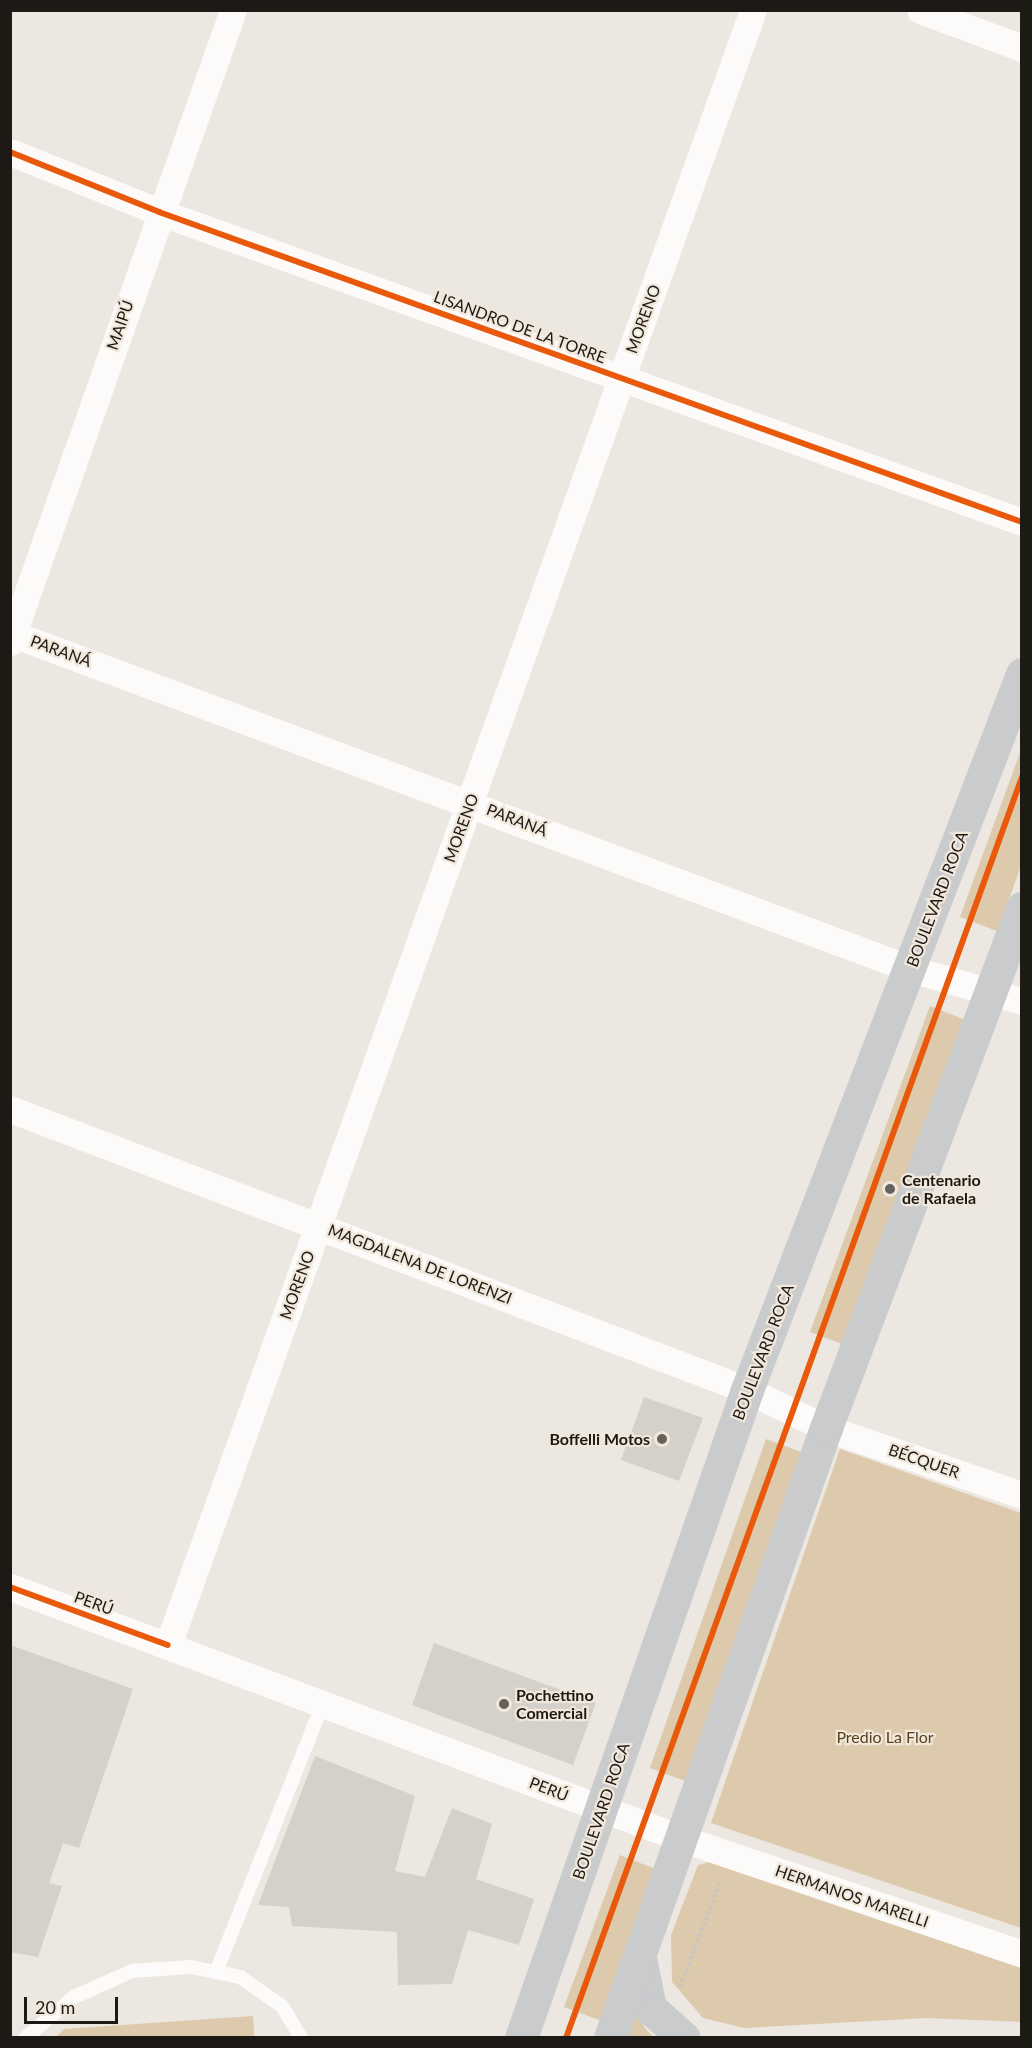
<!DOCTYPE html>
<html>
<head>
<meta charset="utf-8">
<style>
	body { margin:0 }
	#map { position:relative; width:1032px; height:2048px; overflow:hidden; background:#ece7e0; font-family:Lato,sans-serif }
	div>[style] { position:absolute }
	.green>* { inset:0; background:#ddc9ac }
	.building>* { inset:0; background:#d4d0ca }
	.path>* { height:4px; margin-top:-2px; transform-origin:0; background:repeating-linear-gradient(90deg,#c8c6c3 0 3px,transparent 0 6px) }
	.lane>* { height:14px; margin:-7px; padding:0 7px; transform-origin:7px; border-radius:7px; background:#fcfbfa }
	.street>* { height:27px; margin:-13.5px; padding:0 13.5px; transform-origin:13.5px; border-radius:13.5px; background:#fcfbfa }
	.primary>* { height:33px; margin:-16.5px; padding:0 16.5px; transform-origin:16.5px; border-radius:16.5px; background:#c9cbcd }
	.cycleway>* { height:6px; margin:-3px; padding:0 3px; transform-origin:3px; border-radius:3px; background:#e8590c }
	.dots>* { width:16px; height:16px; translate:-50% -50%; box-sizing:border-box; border:3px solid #f1e8db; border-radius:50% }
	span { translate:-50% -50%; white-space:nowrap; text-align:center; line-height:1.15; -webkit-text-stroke:4.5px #f1e8db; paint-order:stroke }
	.street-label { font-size:16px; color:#1d1915 }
	.poi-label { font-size:16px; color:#1d1915; font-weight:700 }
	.left { translate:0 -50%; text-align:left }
	.right { translate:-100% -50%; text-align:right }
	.park-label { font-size:16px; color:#58411f }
	.frame { position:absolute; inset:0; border:12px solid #1d1915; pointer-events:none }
	.scale { position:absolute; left:24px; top:1997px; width:94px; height:27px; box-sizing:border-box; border:3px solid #1d1915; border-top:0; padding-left:8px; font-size:18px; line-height:21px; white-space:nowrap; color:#1d1915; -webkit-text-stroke:4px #f1e8db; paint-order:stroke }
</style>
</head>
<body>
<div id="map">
	<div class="green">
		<i style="clip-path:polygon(1021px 750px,1021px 866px,997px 931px,960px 917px)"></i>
		<i style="clip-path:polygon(930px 1006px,968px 1021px,848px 1346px,810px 1332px)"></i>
		<i style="clip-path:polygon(766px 1439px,804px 1453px,688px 1782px,650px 1768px)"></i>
		<i style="clip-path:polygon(840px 1449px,1021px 1513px,1021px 1928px,711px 1823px)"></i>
		<i style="clip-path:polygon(620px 1855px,658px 1870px,602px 2021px,564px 2007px)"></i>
		<i style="clip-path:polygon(726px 1858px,1021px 1965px,1021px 2022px,926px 2018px,744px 2028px,703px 2018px,672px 1982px,671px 1935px,698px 1865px)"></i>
		<i style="clip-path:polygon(635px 2011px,645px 2028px,653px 2037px,627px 2038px)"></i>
		<i style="clip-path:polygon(253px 2016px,254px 2037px,56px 2037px,64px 2029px)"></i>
	</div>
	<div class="building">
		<i style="clip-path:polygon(644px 1397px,703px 1418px,679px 1481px,621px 1460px)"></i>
		<i style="clip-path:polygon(434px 1643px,596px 1703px,573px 1765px,412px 1705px)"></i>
		<i style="clip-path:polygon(10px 1645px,133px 1689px,79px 1848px,63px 1843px,49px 1883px,62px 1886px,38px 1957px,10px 1952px)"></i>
		<i style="clip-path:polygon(315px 1756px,415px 1796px,395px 1871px,425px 1877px,452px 1808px,492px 1824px,476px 1879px,534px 1899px,519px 1945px,468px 1930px,452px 1984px,398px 1985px,397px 1932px,292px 1926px,289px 1907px,258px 1905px)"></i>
	</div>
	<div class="path">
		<i style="left:680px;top:1987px;width:112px;rotate:-69.1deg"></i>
	</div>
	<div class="lane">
		<i style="left:216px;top:1972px;width:289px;rotate:-68.3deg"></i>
		<i style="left:25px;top:2038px;width:64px;rotate:-39.9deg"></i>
		<i style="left:74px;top:1997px;width:64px;rotate:-24.1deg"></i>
		<i style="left:132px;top:1971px;width:59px;rotate:-3.9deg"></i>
		<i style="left:191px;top:1967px;width:50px;rotate:11.5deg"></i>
		<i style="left:240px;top:1977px;width:51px;rotate:34.6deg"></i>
		<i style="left:282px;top:2006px;width:37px;rotate:59deg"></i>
	</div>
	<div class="street">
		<i style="left:920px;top:10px;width:109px;rotate:20.4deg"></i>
		<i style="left:10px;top:152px;width:161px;rotate:21.9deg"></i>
		<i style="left:159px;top:212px;width:917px;rotate:19.76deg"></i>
		<i style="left:10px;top:633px;width:962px;rotate:20.45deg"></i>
		<i style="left:911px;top:969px;width:116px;rotate:16.1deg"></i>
		<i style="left:10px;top:642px;width:670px;rotate:-70.56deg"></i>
		<i style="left:10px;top:1109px;width:789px;rotate:20.87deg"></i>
		<i style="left:747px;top:1390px;width:88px;rotate:25.7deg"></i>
		<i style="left:826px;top:1428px;width:207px;rotate:18.9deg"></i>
		<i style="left:10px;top:1587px;width:719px;rotate:20.53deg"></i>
		<i style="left:683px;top:1839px;width:358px;rotate:18.7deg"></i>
		<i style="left:168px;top:1645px;width:1737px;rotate:-70.31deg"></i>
	</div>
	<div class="primary">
		<i style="left:640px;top:1958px;width:51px;rotate:78.7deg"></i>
		<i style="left:650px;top:2008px;width:45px;rotate:41.4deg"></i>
		<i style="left:521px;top:2038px;width:686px;rotate:-70.77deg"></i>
		<i style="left:747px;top:1390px;width:767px;rotate:-68.99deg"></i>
		<i style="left:610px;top:2038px;width:647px;rotate:-70.5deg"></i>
		<i style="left:826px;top:1428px;width:556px;rotate:-69.35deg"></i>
	</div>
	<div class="cycleway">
		<i style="left:10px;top:152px;width:161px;rotate:21.9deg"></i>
		<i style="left:159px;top:212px;width:917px;rotate:19.76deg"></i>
		<i style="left:10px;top:1587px;width:168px;rotate:20.2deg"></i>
		<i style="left:566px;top:2038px;width:1341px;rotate:-70.12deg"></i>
	</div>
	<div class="dots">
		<i style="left:890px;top:1189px;background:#65615c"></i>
		<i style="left:662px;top:1439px;background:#65615c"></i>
		<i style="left:504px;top:1704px;background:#65615c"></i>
	</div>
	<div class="street-label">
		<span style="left:643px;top:319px;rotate:-70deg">MORENO</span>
		<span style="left:120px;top:325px;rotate:-71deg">MAIPÚ</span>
		<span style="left:520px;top:327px;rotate:20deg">LISANDRO DE LA TORRE</span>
		<span style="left:61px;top:651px;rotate:20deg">PARANÁ</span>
		<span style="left:517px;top:820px;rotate:21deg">PARANÁ</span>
		<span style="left:461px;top:828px;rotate:-70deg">MORENO</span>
		<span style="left:937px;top:899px;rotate:-69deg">BOULEVARD ROCA</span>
		<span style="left:420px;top:1264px;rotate:21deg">MAGDALENA DE LORENZI</span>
		<span style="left:297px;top:1285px;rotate:-70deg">MORENO</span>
		<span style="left:763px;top:1352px;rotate:-69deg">BOULEVARD ROCA</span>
		<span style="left:924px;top:1461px;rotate:19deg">BÉCQUER</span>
		<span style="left:94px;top:1603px;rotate:20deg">PERÚ</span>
		<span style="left:549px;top:1789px;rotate:21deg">PERÚ</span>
		<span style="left:601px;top:1811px;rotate:-71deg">BOULEVARD ROCA</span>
		<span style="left:852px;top:1896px;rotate:19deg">HERMANOS MARELLI</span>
	</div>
	<div class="poi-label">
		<span class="left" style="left:902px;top:1189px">Centenario<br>de Rafaela</span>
		<span class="right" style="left:650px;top:1439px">Boffelli Motos</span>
		<span class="left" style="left:516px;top:1704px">Pochettino<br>Comercial</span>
	</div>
	<div class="park-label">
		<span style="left:885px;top:1737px">Predio La Flor</span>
	</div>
	<div class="frame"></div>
	<div class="scale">20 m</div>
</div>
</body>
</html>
